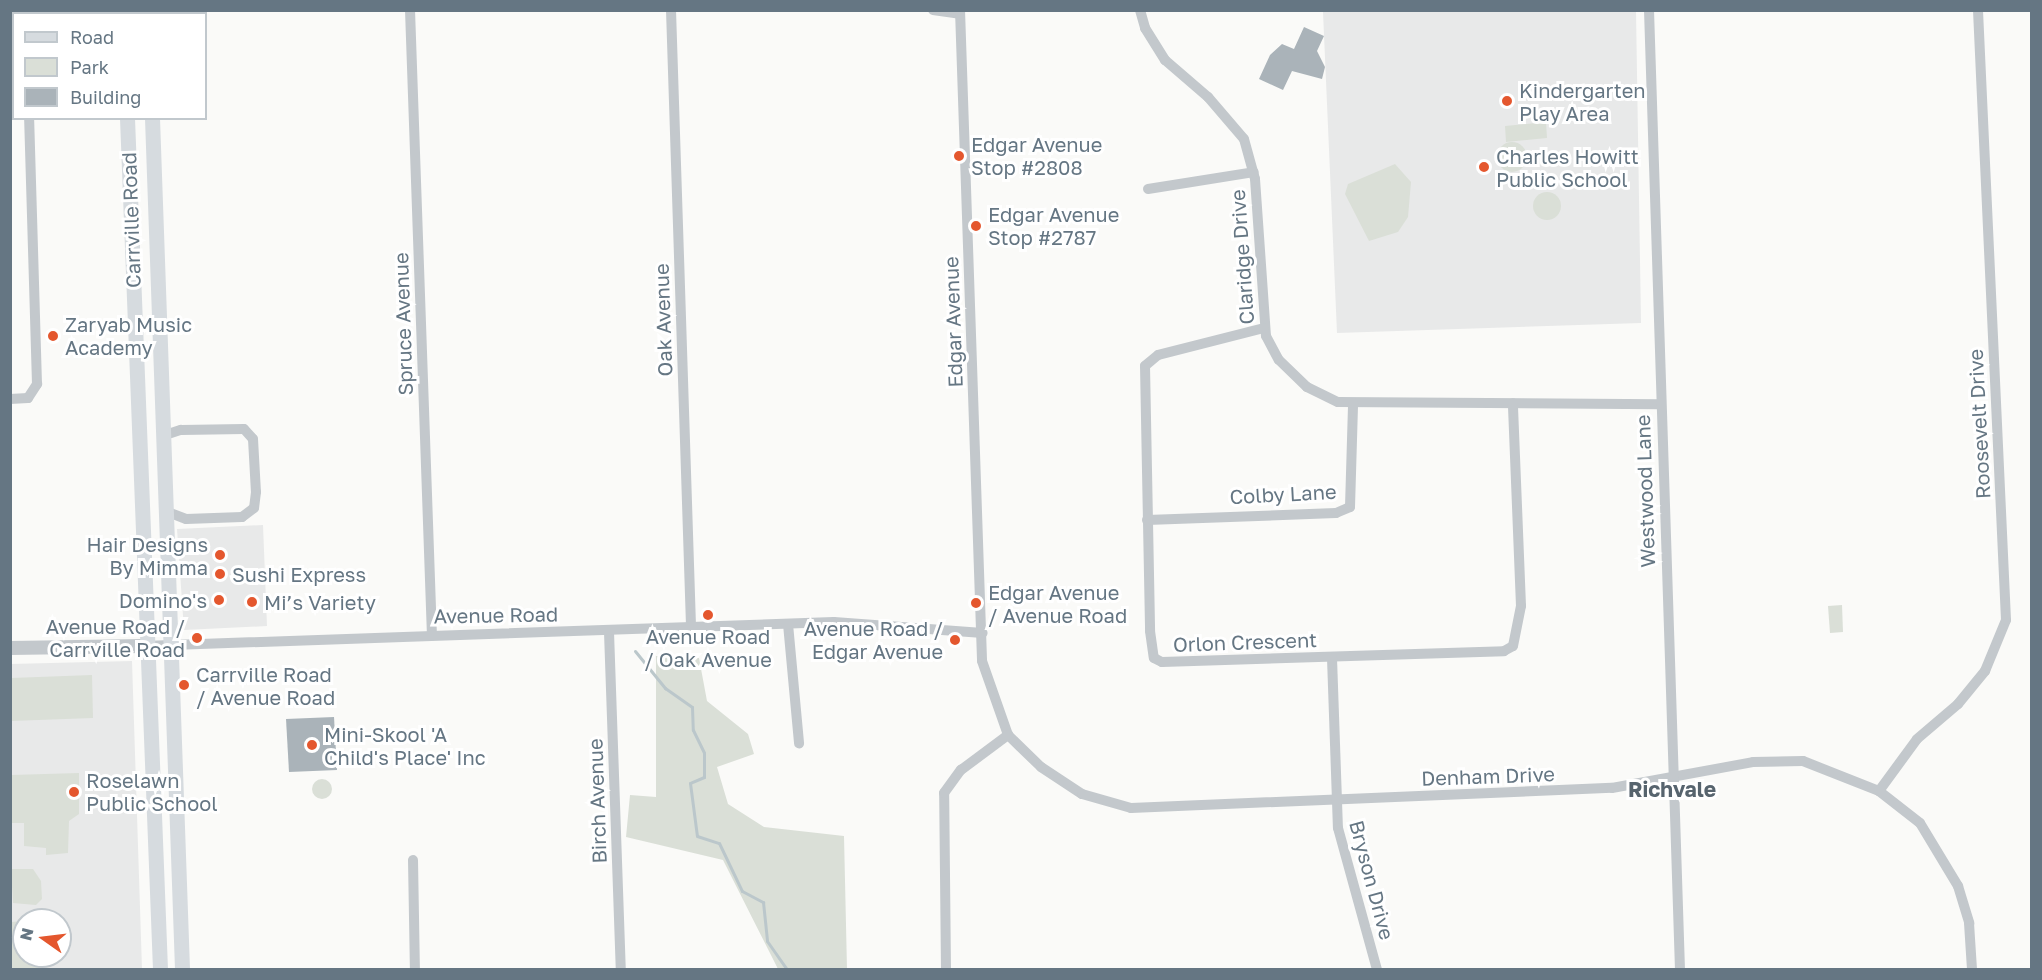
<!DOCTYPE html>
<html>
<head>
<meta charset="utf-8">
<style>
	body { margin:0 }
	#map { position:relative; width:2042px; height:980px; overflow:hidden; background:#fafaf8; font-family:"Golos Text",sans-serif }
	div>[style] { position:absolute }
	.built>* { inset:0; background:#e8e9e9 }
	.green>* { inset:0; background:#dadfd7 }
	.round { border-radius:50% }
	.stream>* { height:3px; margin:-1.5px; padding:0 1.5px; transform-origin:1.5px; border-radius:1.5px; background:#bbc7cb }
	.building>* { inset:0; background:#aab3b9 }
	.minor>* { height:10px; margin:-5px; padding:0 5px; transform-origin:5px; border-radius:5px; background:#c3c8cc }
	.tertiary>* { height:14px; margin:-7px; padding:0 7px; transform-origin:7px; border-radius:7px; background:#c3c8cc }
	.secondary>* { height:15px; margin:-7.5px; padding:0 7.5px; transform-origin:7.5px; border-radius:7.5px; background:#d6dbdf }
	.dots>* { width:16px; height:16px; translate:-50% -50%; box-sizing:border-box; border:3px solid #fff; border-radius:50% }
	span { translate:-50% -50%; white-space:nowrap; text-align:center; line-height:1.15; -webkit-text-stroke:6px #fff; paint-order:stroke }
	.poi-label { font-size:20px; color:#657683 }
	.left { translate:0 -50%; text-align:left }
	.right { translate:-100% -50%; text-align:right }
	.street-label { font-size:20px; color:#657683 }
	.neighbourhood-label { font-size:21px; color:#57646e; font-weight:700 }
	.frame { position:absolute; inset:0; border:12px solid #657683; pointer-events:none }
	.legend { position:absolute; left:12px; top:12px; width:195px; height:108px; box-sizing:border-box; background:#fff; border:2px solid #c1c8cd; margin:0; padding:8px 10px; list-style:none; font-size:18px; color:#657683 }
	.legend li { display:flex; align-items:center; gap:12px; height:30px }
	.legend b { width:30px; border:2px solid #c1c8cd }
	.north { position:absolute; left:12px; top:908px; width:60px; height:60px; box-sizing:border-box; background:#fff; border:2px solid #c1c8cd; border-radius:50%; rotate:284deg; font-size:16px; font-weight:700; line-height:24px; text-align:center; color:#657683 }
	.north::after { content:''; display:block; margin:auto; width:21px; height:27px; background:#e4572e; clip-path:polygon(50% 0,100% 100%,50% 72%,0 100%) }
</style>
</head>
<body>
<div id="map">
	<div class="built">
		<i style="clip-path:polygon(1636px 11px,1641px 323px,1337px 333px,1323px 12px)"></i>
		<i style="clip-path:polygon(263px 525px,267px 626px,184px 630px,177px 529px)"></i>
		<i style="clip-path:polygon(evenodd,132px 661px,142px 969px,11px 969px,10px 664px,132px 661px,24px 920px,60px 920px,60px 956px,24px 956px,24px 920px)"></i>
	</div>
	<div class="green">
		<i style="clip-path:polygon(1546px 122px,1547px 138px,1506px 142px,1505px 126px)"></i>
		<i class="round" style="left:1497px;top:142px;width:30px;height:30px"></i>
		<i style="clip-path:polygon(1395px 164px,1411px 182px,1408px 217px,1398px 232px,1369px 241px,1345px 194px,1348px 184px)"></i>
		<i class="round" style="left:1533px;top:192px;width:28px;height:28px"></i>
		<i style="clip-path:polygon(1842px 605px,1843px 632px,1830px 633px,1828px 606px)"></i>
		<i style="clip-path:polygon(656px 656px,699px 658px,707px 701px,748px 734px,754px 754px,717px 767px,728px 804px,764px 827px,844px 836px,847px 969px,778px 969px,723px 860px,626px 837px,630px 795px,656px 797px)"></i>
		<i style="clip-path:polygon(92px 675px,93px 718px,11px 721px,11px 678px)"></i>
		<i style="clip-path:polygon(79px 773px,79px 814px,69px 821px,68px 853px,46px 855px,46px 848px,24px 846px,24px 823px,11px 823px,11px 775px)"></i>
		<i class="round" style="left:312px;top:779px;width:20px;height:20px"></i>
		<i style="clip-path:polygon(11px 869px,33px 869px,41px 881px,42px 899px,36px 905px,13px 903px)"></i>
		<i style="clip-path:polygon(24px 921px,24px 956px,41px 956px,42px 969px,11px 969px,11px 922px)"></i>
	</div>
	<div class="stream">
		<i style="left:635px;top:651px;width:48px;rotate:51deg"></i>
		<i style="left:665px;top:688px;width:33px;rotate:35deg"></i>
		<i style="left:692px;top:707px;width:23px;rotate:88deg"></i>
		<i style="left:693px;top:730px;width:25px;rotate:64deg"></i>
		<i style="left:704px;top:753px;width:24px;rotate:90deg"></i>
		<i style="left:704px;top:777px;width:15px;rotate:157deg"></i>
		<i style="left:690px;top:783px;width:53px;rotate:82.5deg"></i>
		<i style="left:697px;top:836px;width:23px;rotate:18deg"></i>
		<i style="left:719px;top:843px;width:53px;rotate:64.4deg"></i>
		<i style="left:742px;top:891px;width:24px;rotate:28deg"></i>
		<i style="left:763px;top:902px;width:39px;rotate:84deg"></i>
		<i style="left:767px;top:941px;width:35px;rotate:55deg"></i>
	</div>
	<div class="building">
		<i style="clip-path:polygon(1304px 27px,1324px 36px,1317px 51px,1325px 67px,1322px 79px,1292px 71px,1283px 90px,1259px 79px,1270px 55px,1282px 44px,1294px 49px)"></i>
		<i style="clip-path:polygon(334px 717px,337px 770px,289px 772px,286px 719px)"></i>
	</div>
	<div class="minor">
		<i style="left:410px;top:10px;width:626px;rotate:87.99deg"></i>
		<i style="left:671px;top:10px;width:617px;rotate:88.14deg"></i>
		<i style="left:933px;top:10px;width:27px;rotate:8deg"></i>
		<i style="left:960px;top:10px;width:651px;rotate:88.06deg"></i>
		<i style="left:982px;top:661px;width:78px;rotate:70.6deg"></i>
		<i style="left:1008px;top:735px;width:46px;rotate:44.1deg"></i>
		<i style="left:1041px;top:767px;width:49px;rotate:33.4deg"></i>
		<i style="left:1082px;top:794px;width:51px;rotate:15.9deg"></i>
		<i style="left:1131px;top:808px;width:481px;rotate:-2.4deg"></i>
		<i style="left:1612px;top:788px;width:143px;rotate:-10.4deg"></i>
		<i style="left:1753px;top:762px;width:50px;rotate:-1.1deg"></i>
		<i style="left:1803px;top:761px;width:82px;rotate:21.5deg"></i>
		<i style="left:1879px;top:791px;width:52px;rotate:38deg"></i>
		<i style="left:1920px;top:823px;width:74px;rotate:58.9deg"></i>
		<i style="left:1958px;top:886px;width:39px;rotate:73deg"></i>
		<i style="left:1969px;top:923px;width:47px;rotate:86.3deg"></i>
		<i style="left:1140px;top:10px;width:19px;rotate:74deg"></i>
		<i style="left:1145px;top:28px;width:38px;rotate:58deg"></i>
		<i style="left:1165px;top:60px;width:57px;rotate:40.7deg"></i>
		<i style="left:1208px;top:97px;width:55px;rotate:49.4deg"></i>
		<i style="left:1244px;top:139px;width:41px;rotate:74.6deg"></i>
		<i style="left:1255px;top:179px;width:157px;rotate:86deg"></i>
		<i style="left:1266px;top:336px;width:27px;rotate:62deg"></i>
		<i style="left:1279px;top:360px;width:39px;rotate:44deg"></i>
		<i style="left:1307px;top:387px;width:34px;rotate:26deg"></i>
		<i style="left:1338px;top:402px;width:322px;rotate:0.4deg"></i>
		<i style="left:1649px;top:10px;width:961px;rotate:88.15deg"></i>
		<i style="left:10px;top:82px;width:4px"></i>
		<i style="left:1148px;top:189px;width:107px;rotate:-9.1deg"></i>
		<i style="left:1264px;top:328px;width:109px;rotate:165.7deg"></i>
		<i style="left:1158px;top:355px;width:17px;rotate:140deg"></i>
		<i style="left:1145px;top:366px;width:265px;rotate:88.9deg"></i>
		<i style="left:1150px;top:631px;width:27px;rotate:82deg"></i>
		<i style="left:1154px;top:658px;width:9px;rotate:27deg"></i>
		<i style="left:1162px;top:662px;width:342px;rotate:-1.8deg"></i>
		<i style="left:1504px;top:651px;width:10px;rotate:-29deg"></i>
		<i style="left:1513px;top:646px;width:41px;rotate:-78.7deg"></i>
		<i style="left:1521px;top:606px;width:203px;rotate:-92.3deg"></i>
		<i style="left:10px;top:399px;width:18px;rotate:-3deg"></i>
		<i style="left:28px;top:398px;width:17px;rotate:-57deg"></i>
		<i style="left:37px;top:384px;width:266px;rotate:-91.7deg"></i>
		<i style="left:162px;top:436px;width:20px;rotate:-18deg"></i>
		<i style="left:181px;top:430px;width:63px;rotate:-0.9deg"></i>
		<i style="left:244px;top:429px;width:13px;rotate:48deg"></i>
		<i style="left:253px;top:439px;width:53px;rotate:86.8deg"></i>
		<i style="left:256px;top:492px;width:16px;rotate:97deg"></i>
		<i style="left:254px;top:508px;width:15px;rotate:143deg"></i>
		<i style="left:242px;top:517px;width:56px;rotate:178deg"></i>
		<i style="left:186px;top:519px;width:22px;rotate:-159deg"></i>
		<i style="left:1147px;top:520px;width:189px;rotate:-2.1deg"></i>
		<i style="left:1336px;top:513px;width:15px;rotate:-23deg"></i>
		<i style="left:1350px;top:507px;width:104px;rotate:-88.3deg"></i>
		<i style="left:788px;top:624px;width:120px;rotate:84.7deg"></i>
		<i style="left:609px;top:632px;width:338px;rotate:88deg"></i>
		<i style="left:144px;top:646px;width:690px;rotate:-1.99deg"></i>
		<i style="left:834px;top:622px;width:149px;rotate:4.2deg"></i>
		<i style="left:1332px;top:658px;width:170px;rotate:88deg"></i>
		<i style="left:1338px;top:828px;width:147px;rotate:74.6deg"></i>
		<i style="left:1879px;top:791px;width:64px;rotate:-53.8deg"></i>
		<i style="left:1917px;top:739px;width:54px;rotate:-40.5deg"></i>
		<i style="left:1958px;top:704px;width:43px;rotate:-50.7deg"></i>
		<i style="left:1985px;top:671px;width:55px;rotate:-67.6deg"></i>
		<i style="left:2006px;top:620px;width:611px;rotate:-92.63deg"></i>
		<i style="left:413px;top:860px;width:110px;rotate:89deg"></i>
		<i style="left:946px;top:970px;width:177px;rotate:-90.6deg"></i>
		<i style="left:944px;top:793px;width:29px;rotate:-54deg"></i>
		<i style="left:961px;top:770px;width:59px;rotate:-36.7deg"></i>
	</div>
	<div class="tertiary">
		<i style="left:10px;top:648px;width:134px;rotate:-0.9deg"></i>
	</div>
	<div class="secondary">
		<i style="left:124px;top:10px;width:4px;rotate:90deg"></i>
		<i style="left:148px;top:10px;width:4px;rotate:90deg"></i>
		<i style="left:127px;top:118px;width:853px;rotate:87.78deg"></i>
		<i style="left:152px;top:118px;width:853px;rotate:87.98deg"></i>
	</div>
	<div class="dots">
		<i style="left:1507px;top:101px;background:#e4572e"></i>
		<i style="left:959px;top:156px;background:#e4572e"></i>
		<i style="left:1484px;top:167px;background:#e4572e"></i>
		<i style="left:976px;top:226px;background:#e4572e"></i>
		<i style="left:53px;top:336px;background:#e4572e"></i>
		<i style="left:220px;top:555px;background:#e4572e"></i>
		<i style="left:220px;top:574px;background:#e4572e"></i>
		<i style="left:219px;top:600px;background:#e4572e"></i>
		<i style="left:252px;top:602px;background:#e4572e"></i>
		<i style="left:976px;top:603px;background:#e4572e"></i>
		<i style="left:708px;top:615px;background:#e4572e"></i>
		<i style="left:197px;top:638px;background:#e4572e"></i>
		<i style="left:955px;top:640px;background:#e4572e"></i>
		<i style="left:184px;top:685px;background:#e4572e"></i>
		<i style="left:312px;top:745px;background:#e4572e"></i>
		<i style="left:74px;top:792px;background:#e4572e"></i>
	</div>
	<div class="poi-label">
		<span class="left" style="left:1519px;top:102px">Kindergarten<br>Play Area</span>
		<span class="left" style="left:971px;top:156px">Edgar Avenue<br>Stop #2808</span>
		<span class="left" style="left:1496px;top:168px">Charles Howitt<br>Public School</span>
		<span class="left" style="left:988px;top:226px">Edgar Avenue<br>Stop #2787</span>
		<span class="left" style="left:65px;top:336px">Zaryab Music<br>Academy</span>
		<span class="right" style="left:208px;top:556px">Hair Designs<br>By Mimma</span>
		<span class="left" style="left:232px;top:574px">Sushi Express</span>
		<span class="left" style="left:988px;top:604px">Edgar Avenue<br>/ Avenue Road</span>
		<span class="right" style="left:207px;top:600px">Domino's</span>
		<span class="left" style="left:264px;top:602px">Mi’s Variety</span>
		<span class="right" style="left:185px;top:638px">Avenue Road /<br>Carrville Road</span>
		<span class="right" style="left:943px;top:640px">Avenue Road /<br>Edgar Avenue</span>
		<span style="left:708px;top:648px">Avenue Road<br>/ Oak Avenue</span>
		<span class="left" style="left:196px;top:686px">Carrville Road<br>/ Avenue Road</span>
		<span class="left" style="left:324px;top:746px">Mini-Skool 'A<br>Child's Place' Inc</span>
		<span class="left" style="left:86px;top:792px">Roselawn<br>Public School</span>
	</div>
	<div class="street-label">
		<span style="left:131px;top:220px;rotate:-92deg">Carrville Road</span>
		<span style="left:1242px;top:257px;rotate:-94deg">Claridge Drive</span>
		<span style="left:663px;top:320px;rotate:-92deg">Oak Avenue</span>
		<span style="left:953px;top:322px;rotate:-92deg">Edgar Avenue</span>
		<span style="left:403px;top:324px;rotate:-92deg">Spruce Avenue</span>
		<span style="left:1979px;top:424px;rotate:-93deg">Roosevelt Drive</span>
		<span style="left:1645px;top:491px;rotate:-92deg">Westwood Lane</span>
		<span style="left:1283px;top:494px;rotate:-3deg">Colby Lane</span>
		<span style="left:496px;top:615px;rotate:-1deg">Avenue Road</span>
		<span style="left:1245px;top:642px;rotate:-2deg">Orlon Crescent</span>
		<span style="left:1488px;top:776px;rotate:-2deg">Denham Drive</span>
		<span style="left:597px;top:801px;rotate:-92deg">Birch Avenue</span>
		<span style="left:1372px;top:880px;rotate:75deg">Bryson Drive</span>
	</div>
	<div class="neighbourhood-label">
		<span style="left:1672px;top:789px">Richvale</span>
	</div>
	<div class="frame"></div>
	<ul class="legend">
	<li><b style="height:8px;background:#d6dbdf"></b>Road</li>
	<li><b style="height:16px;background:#dadfd7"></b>Park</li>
	<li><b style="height:16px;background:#aab3b9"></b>Building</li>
	</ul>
	<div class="north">N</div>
</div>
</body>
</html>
